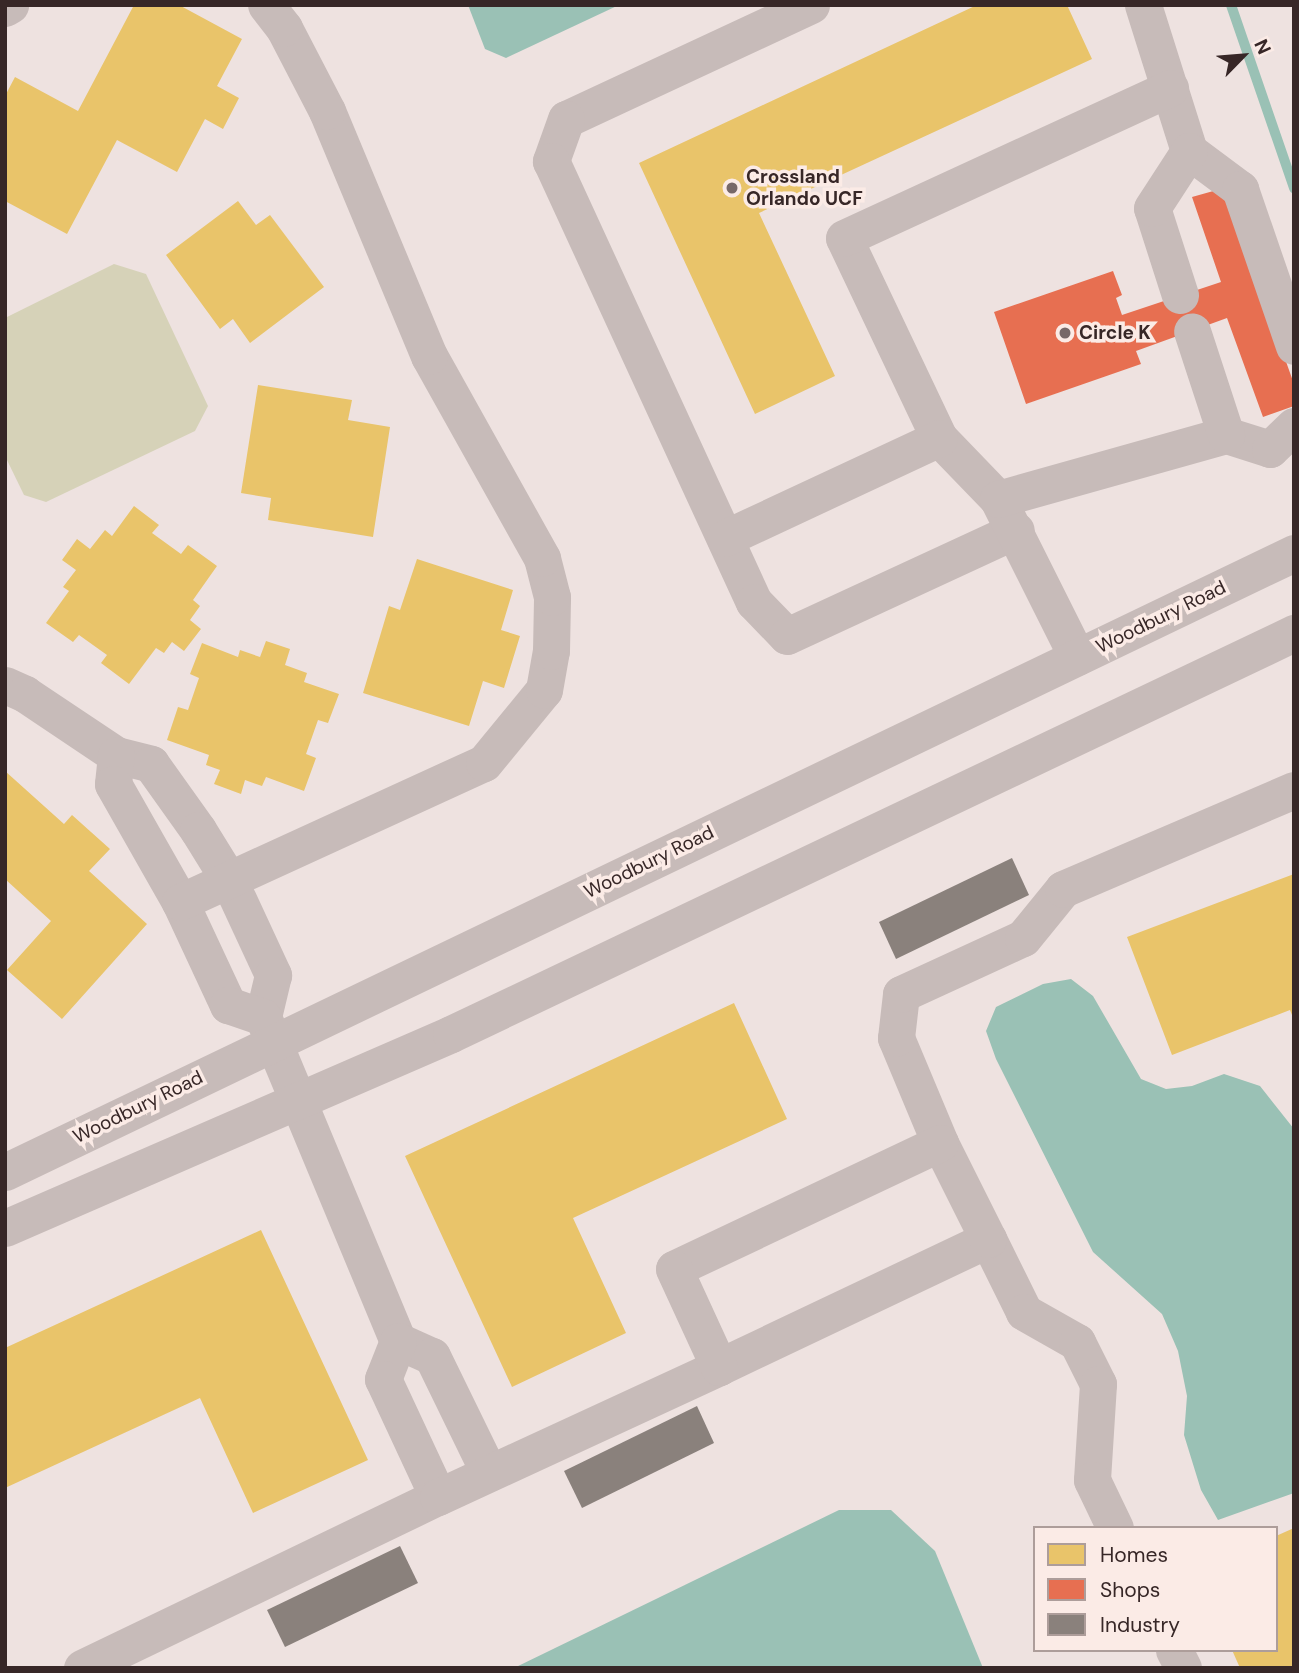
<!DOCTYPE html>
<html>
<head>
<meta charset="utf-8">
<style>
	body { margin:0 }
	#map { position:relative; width:1299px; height:1673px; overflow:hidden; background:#eee2e0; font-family:"DM Sans",sans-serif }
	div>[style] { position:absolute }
	.green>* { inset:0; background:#d6d2b8 }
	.water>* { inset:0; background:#9ac1b5 }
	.homes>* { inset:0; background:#e9c46a }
	.shops>* { inset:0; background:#e76f51 }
	.industry>* { inset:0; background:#8a817c }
	.stream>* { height:10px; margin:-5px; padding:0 5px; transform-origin:5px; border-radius:5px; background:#9ac1b5 }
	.minor>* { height:37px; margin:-18.5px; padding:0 18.5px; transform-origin:18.5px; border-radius:18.5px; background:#c7bbb9 }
	.dots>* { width:19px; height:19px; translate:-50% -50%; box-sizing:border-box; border:4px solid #fbebe6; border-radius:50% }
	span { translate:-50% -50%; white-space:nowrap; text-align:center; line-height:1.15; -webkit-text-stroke:7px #fbebe6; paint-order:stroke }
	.poi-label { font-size:19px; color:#372727; font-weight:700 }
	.left { translate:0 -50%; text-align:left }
	.street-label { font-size:19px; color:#372727 }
	.frame { position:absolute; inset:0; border:7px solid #372727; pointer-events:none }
	.legend { position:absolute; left:1033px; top:1526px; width:245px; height:126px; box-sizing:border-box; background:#fbebe6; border:2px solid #ad9d9a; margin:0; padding:9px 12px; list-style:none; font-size:21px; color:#372727 }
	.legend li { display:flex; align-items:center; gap:14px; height:35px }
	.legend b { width:35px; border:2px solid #ad9d9a }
	.north { position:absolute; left:1208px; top:21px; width:70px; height:70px; -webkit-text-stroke:5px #fbebe6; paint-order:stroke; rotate:65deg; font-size:19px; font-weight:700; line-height:28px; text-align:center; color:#372727 }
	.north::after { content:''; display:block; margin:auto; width:24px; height:32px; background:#372727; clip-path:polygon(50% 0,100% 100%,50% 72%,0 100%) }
</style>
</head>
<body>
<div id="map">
	<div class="green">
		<i style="clip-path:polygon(114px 264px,146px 274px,208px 406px,195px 431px,46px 502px,24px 495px,5px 456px,5px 318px)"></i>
	</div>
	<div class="water">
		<i style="clip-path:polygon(468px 5px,619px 5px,506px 58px,485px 49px)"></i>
		<i style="clip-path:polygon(1071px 979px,1093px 996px,1141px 1079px,1166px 1089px,1192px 1086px,1224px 1074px,1260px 1086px,1294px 1129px,1294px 1493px,1218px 1520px,1201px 1490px,1184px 1435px,1187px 1396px,1178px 1351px,1162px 1314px,1093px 1252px,996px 1059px,986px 1031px,996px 1007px,1043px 984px)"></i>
		<i style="clip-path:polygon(839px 1510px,891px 1510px,935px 1551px,983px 1668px,514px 1668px)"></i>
	</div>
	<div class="homes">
		<i style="clip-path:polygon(134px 5px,179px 5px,242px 39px,217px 86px,239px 98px,223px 129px,205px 119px,177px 172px,117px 140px,67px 234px,5px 201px,5px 96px,15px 77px,78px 111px)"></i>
		<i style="clip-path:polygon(977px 5px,1067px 5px,1092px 59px,759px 213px,835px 376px,755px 414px,639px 163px)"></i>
		<i style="clip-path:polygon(238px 201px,256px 225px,270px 215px,324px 287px,250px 343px,233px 319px,220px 329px,166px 255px)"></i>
		<i style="clip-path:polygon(258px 385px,352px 400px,348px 420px,390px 427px,373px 537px,268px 520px,271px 498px,241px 493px)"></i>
		<i style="clip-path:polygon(134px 506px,159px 525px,152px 533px,181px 554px,188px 545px,217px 566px,193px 600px,200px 606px,190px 620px,201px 629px,184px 651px,172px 642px,164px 653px,156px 648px,129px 684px,101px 663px,107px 655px,79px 635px,73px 642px,46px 623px,69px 591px,63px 587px,76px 570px,62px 560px,77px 539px,90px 549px,105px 530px,112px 536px)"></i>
		<i style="clip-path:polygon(417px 559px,513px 590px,501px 630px,520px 636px,504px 688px,483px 681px,469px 726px,363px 693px,389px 606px,400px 610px)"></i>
		<i style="clip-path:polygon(266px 641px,290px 649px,285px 665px,307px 673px,304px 682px,339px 694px,328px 723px,318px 720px,306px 754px,316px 758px,304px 791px,266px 777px,262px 786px,245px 780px,241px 794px,214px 784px,220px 770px,206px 765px,209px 755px,167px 740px,178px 707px,188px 710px,199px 678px,190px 674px,202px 643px,238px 657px,240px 650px,260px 657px)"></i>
		<i style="clip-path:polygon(5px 771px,64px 824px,72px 815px,110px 849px,89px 871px,147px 924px,62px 1019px,7px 970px,51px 921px,5px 879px)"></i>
		<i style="clip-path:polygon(1294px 874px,1294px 1020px,1290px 1010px,1172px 1055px,1127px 937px)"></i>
		<i style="clip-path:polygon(734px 1003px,787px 1119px,573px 1218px,626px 1333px,512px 1387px,405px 1156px)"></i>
		<i style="clip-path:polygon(261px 1230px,368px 1460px,253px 1513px,200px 1398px,5px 1488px,5px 1348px)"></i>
		<i style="clip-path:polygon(1294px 1528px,1294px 1667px,1240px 1668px,1232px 1650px,1276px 1650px,1276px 1536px)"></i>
	</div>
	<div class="shops">
		<i style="clip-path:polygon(1224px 188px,1294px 384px,1294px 406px,1263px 417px,1227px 318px,1136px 351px,1141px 364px,1026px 404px,994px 312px,1113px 271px,1122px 295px,1116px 298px,1122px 315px,1221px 282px,1192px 197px)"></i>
	</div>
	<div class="industry">
		<i style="clip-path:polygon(1012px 858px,1029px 895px,896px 959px,879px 922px)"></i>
		<i style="clip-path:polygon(697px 1406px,714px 1443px,582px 1508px,564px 1471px)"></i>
		<i style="clip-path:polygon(400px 1546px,418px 1583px,285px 1647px,267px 1610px)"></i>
	</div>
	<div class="stream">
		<i style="left:1231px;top:5px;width:194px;rotate:71deg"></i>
	</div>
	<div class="minor">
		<i style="left:811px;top:5px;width:270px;rotate:155deg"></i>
		<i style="left:566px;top:119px;width:45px;rotate:109.7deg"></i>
		<i style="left:551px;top:161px;width:485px;rotate:65.3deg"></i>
		<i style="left:754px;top:602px;width:47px;rotate:45.9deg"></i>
		<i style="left:787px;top:636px;width:252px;rotate:-24.8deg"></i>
		<i style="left:1143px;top:5px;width:153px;rotate:72.5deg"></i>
		<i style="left:1189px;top:151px;width:64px;rotate:36.7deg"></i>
		<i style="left:1240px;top:189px;width:166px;rotate:71deg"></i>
		<i style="left:5px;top:8px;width:6px;rotate:-31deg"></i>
		<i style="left:1180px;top:295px;width:91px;rotate:-107.8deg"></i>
		<i style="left:1152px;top:208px;width:68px;rotate:-57deg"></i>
		<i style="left:1226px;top:435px;width:46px;rotate:17.7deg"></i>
		<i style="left:1270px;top:449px;width:33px;rotate:-44deg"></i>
		<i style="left:998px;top:499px;width:85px;rotate:-134deg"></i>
		<i style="left:939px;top:438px;width:221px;rotate:-115.4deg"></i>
		<i style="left:844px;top:238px;width:359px;rotate:-24.7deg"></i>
		<i style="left:725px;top:538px;width:236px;rotate:-25deg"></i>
		<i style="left:1077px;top:657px;width:177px;rotate:-116.6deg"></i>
		<i style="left:998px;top:499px;width:237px;rotate:-15.7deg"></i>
		<i style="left:1226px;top:435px;width:109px;rotate:-108.1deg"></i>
		<i style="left:5px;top:685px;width:22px;rotate:24deg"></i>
		<i style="left:25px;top:694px;width:110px;rotate:33.8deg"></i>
		<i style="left:116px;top:755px;width:36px;rotate:14deg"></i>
		<i style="left:151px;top:764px;width:81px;rotate:54.5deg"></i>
		<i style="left:198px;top:830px;width:59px;rotate:58.2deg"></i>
		<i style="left:229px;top:880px;width:105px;rotate:65.1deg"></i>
		<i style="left:273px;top:975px;width:43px;rotate:103.4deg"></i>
		<i style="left:263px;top:1017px;width:351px;rotate:67.4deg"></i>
		<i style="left:398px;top:1341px;width:37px;rotate:24deg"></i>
		<i style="left:432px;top:1356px;width:130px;rotate:64deg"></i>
		<i style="left:116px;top:755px;width:29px;rotate:96deg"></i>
		<i style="left:113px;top:784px;width:136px;rotate:60.4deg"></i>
		<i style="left:180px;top:902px;width:114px;rotate:65deg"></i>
		<i style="left:228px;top:1005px;width:37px;rotate:19deg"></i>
		<i style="left:180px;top:902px;width:334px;rotate:-24.6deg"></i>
		<i style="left:484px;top:763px;width:94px;rotate:-50.6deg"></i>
		<i style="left:544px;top:690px;width:40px;rotate:-80deg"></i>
		<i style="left:551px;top:651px;width:54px;rotate:-88.9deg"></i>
		<i style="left:552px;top:597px;width:40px;rotate:-104.4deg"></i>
		<i style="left:542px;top:558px;width:231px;rotate:-119.2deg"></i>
		<i style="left:429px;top:356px;width:265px;rotate:-112.6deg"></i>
		<i style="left:327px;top:111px;width:93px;rotate:-117.4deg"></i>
		<i style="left:284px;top:28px;width:29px;rotate:-128deg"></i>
		<i style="left:940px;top:1143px;width:114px;rotate:-112.7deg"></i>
		<i style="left:896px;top:1038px;width:44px;rotate:-83.5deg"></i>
		<i style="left:901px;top:994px;width:134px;rotate:-24.7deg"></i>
		<i style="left:1023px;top:938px;width:63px;rotate:-50.8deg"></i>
		<i style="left:1063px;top:889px;width:251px;rotate:-23.2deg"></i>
		<i style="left:5px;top:1172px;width:1430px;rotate:-25.65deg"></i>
		<i style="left:5px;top:1228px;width:486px;rotate:-23.5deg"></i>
		<i style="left:451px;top:1034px;width:934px;rotate:-25.44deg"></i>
		<i style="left:988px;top:1239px;width:81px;rotate:63.7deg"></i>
		<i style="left:1024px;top:1312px;width:61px;rotate:29.5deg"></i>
		<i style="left:1077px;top:1342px;width:47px;rotate:63.4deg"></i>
		<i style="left:1098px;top:1384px;width:96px;rotate:93.6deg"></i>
		<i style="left:1092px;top:1480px;width:53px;rotate:64.4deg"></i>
		<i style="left:398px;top:1341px;width:41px;rotate:111.5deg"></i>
		<i style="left:383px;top:1379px;width:130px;rotate:65deg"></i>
		<i style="left:1174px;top:1650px;width:20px;rotate:63deg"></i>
		<i style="left:82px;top:1668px;width:395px;rotate:-25.7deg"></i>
		<i style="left:438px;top:1497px;width:310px;rotate:-24.8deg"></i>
		<i style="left:719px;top:1367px;width:298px;rotate:-25.4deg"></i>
		<i style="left:988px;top:1239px;width:107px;rotate:-116.6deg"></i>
		<i style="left:940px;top:1143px;width:294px;rotate:154.7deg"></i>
		<i style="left:674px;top:1269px;width:108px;rotate:65.3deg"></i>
	</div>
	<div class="dots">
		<i style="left:732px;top:188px;background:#776868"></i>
		<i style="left:1065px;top:333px;background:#776868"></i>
	</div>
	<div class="poi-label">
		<span class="left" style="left:746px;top:188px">Crossland<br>Orlando UCF</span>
		<span class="left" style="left:1079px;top:333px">Circle K</span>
	</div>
	<div class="street-label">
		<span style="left:1161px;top:617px;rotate:-26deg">Woodbury Road</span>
		<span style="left:649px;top:862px;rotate:-26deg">Woodbury Road</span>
		<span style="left:138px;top:1107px;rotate:-26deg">Woodbury Road</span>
	</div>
	<div class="frame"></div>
	<ul class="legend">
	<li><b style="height:19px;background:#e9c46a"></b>Homes</li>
	<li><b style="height:19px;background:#e76f51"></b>Shops</li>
	<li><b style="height:19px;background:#8a817c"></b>Industry</li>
	</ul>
	<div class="north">N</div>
</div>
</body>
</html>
